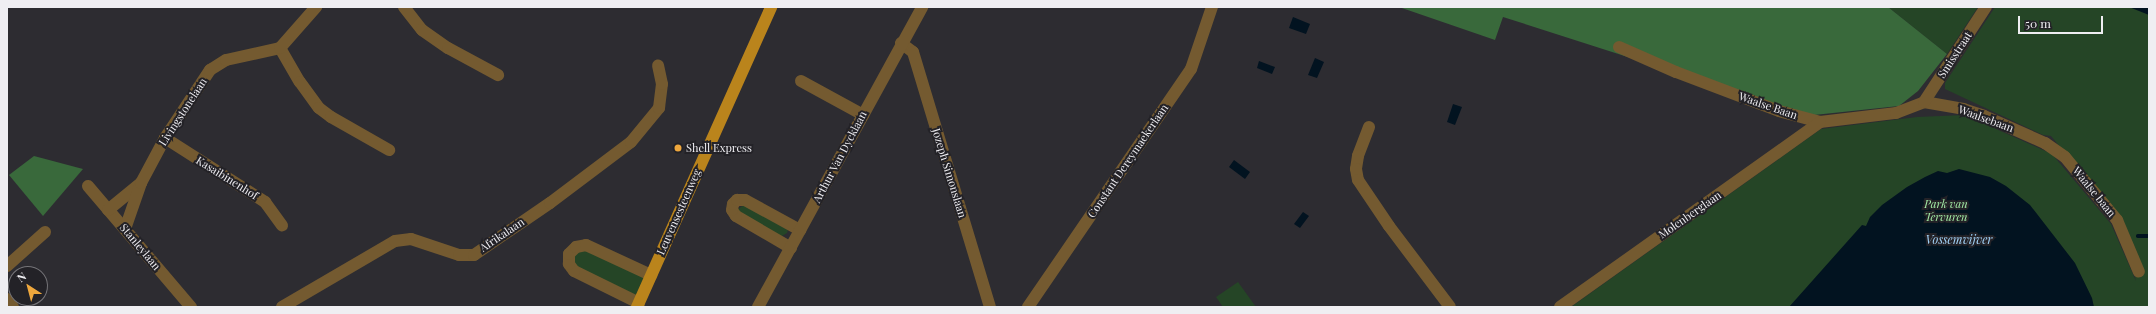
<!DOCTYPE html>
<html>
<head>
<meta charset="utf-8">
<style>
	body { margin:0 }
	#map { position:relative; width:2156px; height:314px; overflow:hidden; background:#2d2c31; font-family:"Playfair Display",serif }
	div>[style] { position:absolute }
	.green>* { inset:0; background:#254526 }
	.forest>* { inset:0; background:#39693b }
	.water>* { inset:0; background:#021320 }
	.stream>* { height:3.5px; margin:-1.75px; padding:0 1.75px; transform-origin:1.75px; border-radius:1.75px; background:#021320 }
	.street>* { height:12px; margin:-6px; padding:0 6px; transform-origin:6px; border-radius:6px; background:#745a30 }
	.primary>* { height:12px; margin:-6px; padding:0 6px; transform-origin:6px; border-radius:6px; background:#ba841c }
	.dots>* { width:11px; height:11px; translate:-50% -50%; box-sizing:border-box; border:2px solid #232227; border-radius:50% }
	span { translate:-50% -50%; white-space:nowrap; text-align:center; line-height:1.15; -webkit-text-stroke:4px #232227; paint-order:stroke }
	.street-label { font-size:11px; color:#efeef2 }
	.poi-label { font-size:11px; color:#efeef2 }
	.left { translate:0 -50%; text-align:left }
	.park-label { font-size:11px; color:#a5eea7; font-style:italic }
	.water-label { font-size:12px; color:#a3d3f8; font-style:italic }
	.frame { position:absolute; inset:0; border:8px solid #efeef2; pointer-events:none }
	.north { position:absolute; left:8px; top:266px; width:40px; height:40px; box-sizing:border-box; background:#232227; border:1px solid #757478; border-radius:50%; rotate:324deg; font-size:11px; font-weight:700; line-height:16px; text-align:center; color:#efeef2 }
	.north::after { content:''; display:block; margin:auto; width:14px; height:18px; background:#eea73d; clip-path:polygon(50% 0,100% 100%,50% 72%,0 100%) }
	.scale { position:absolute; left:2018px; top:16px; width:85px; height:18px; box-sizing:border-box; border:2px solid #efeef2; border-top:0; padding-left:5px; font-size:12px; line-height:14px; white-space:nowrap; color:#efeef2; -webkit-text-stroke:3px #232227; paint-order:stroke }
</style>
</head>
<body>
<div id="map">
	<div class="green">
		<i style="clip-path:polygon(1888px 7px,1978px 7px,1947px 54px)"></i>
		<i style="clip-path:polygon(1995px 7px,2149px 7px,2149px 307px,1571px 307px,1821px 129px,1917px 117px,1965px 115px,2052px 154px,2111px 224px,2136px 281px,2122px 221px,2051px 136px,2043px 135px,1945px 89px,1945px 83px)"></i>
		<i style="clip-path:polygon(744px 205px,788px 230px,787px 233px,782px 236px,779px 235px,740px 213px,738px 209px)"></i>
		<i style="clip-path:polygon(582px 249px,644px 277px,635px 297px,576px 268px,573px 257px)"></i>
		<i style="clip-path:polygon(1238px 282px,1256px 307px,1223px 307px,1216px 297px)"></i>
	</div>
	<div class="forest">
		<i style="clip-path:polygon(1399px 7px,1888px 7px,1947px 54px,1918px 91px,1899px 106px,1814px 115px,1765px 101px,1503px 17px,1495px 40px)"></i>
		<i style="clip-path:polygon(34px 156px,83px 169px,43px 216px,9px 175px)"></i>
	</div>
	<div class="water">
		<i style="clip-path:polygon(2129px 7px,2149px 7px,2149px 15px)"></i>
		<i style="clip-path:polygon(1293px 17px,1310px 24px,1306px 34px,1289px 28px)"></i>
		<i style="clip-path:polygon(1315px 58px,1324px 62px,1317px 78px,1308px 75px)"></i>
		<i style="clip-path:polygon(1259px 61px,1275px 67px,1272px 74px,1257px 68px)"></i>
		<i style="clip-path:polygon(1453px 104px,1462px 107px,1455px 125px,1447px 122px)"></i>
		<i style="clip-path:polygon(1234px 160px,1250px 172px,1245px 179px,1229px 167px)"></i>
		<i style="clip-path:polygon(1959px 169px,1990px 177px,2006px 186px,2030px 205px,2075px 263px,2092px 298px,2094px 307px,1789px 307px,1862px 225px,1866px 226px,1870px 217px,1882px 205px,1907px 187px,1925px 177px,1938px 171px,1947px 173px)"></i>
		<i style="clip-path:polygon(1303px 212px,1309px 216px,1300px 228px,1294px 224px)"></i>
	</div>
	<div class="stream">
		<i style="left:2138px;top:236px;width:11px"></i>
	</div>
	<div class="street">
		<i style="left:404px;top:7px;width:29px;rotate:52deg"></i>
		<i style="left:422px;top:30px;width:32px;rotate:35deg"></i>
		<i style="left:448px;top:48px;width:57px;rotate:28.4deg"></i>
		<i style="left:901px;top:43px;width:15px;rotate:37deg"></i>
		<i style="left:913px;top:52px;width:266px;rotate:73.2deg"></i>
		<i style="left:1619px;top:47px;width:62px;rotate:23.7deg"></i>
		<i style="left:1676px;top:72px;width:110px;rotate:20.7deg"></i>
		<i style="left:1779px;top:111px;width:42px;rotate:15deg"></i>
		<i style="left:1820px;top:122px;width:77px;rotate:-6.8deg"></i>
		<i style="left:1896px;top:113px;width:30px;rotate:-21deg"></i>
		<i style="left:1924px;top:102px;width:40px;rotate:10deg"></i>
		<i style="left:1963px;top:109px;width:22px;rotate:18deg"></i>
		<i style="left:1984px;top:116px;width:67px;rotate:23.9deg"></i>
		<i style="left:2045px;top:143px;width:24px;rotate:35deg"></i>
		<i style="left:2065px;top:157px;width:82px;rotate:50.5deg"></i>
		<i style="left:2117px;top:220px;width:56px;rotate:67.1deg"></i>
		<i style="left:280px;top:48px;width:39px;rotate:60deg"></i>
		<i style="left:300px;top:82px;width:32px;rotate:54deg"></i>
		<i style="left:319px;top:108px;width:15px;rotate:37deg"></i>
		<i style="left:331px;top:117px;width:67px;rotate:29.6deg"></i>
		<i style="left:801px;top:81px;width:71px;rotate:28.7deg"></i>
		<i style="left:1924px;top:102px;width:113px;rotate:-56.9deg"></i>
		<i style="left:1369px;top:127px;width:31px;rotate:111deg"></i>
		<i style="left:1358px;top:156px;width:13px;rotate:99deg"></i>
		<i style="left:1356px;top:169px;width:11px;rotate:80deg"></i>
		<i style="left:1358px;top:180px;width:55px;rotate:56deg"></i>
		<i style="left:1389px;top:226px;width:101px;rotate:53deg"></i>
		<i style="left:165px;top:138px;width:119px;rotate:32.6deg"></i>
		<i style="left:265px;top:202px;width:29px;rotate:54deg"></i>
		<i style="left:88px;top:186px;width:159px;rotate:49.6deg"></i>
		<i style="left:108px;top:210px;width:43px;rotate:-39.3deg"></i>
		<i style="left:125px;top:229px;width:49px;rotate:-70.8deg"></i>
		<i style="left:141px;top:183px;width:51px;rotate:-61.9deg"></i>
		<i style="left:165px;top:138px;width:82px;rotate:-56.5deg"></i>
		<i style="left:210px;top:70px;width:19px;rotate:-32deg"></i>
		<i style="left:226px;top:60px;width:55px;rotate:-12.5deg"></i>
		<i style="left:280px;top:48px;width:55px;rotate:-48.7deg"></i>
		<i style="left:791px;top:248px;width:64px;rotate:-149.8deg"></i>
		<i style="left:736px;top:216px;width:7px;rotate:-124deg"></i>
		<i style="left:732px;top:210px;width:6px;rotate:-81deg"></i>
		<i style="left:733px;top:204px;width:6px;rotate:-45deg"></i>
		<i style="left:737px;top:200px;width:8px"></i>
		<i style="left:745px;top:200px;width:63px;rotate:28.6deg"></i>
		<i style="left:7px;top:266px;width:51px;rotate:-41.8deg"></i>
		<i style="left:7px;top:299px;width:10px;rotate:53deg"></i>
		<i style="left:639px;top:303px;width:72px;rotate:-153.8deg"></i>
		<i style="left:574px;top:271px;width:9px;rotate:-126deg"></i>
		<i style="left:569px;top:264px;width:10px;rotate:-90deg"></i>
		<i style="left:569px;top:254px;width:10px;rotate:-45deg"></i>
		<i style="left:576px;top:247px;width:10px;rotate:-11deg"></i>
		<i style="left:586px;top:245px;width:72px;rotate:24.8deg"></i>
		<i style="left:282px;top:307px;width:131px;rotate:-30.3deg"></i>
		<i style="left:395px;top:241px;width:16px;rotate:-7deg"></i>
		<i style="left:411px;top:239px;width:51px;rotate:18.4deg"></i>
		<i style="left:459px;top:255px;width:15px"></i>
		<i style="left:474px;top:255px;width:92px;rotate:-34.4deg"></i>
		<i style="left:550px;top:203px;width:101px;rotate:-37deg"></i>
		<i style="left:631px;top:142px;width:44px;rotate:-50.5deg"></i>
		<i style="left:659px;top:108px;width:24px;rotate:-83deg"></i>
		<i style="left:662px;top:84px;width:19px;rotate:-102deg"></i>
		<i style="left:758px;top:307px;width:342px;rotate:-61.3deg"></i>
		<i style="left:1028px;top:307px;width:288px;rotate:-55.6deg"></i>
		<i style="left:1191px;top:69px;width:65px;rotate:-71.3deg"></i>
		<i style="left:1560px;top:307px;width:319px;rotate:-35.4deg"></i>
	</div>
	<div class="primary">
		<i style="left:637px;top:307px;width:329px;rotate:-65.9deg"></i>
	</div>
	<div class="dots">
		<i style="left:678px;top:148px;background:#eea73d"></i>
	</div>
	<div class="street-label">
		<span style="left:1955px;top:55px;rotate:-57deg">Smisstraat</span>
		<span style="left:1768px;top:106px;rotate:19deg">Waalse Baan</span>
		<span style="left:183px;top:112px;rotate:-57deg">Livingstonelaan</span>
		<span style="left:1986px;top:119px;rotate:20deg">Waalsebaan</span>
		<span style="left:840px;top:157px;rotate:-62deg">Arthur Van Dycklaan</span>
		<span style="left:1128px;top:161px;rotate:-56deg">Constant Dereymaekerlaan</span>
		<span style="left:949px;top:173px;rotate:73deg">Jozeph Simonslaan</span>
		<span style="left:227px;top:178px;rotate:32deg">Kasaibinenhof</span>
		<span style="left:2094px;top:192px;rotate:51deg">Waalse baan</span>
		<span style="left:679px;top:212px;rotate:-66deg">Leuvensesteenweg</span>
		<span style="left:1690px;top:215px;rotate:-35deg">Molenberglaan</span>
		<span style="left:502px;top:235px;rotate:-34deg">Afrikalaan</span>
		<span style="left:140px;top:247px;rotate:50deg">Stanleylaan</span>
	</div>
	<div class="poi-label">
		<span class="left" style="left:686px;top:148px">Shell Express</span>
	</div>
	<div class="park-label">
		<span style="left:1946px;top:211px">Park van<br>Tervuren</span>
	</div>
	<div class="water-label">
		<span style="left:1959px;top:240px">Vossemvijver</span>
	</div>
	<div class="frame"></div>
	<div class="north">N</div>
	<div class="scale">50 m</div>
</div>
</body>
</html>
